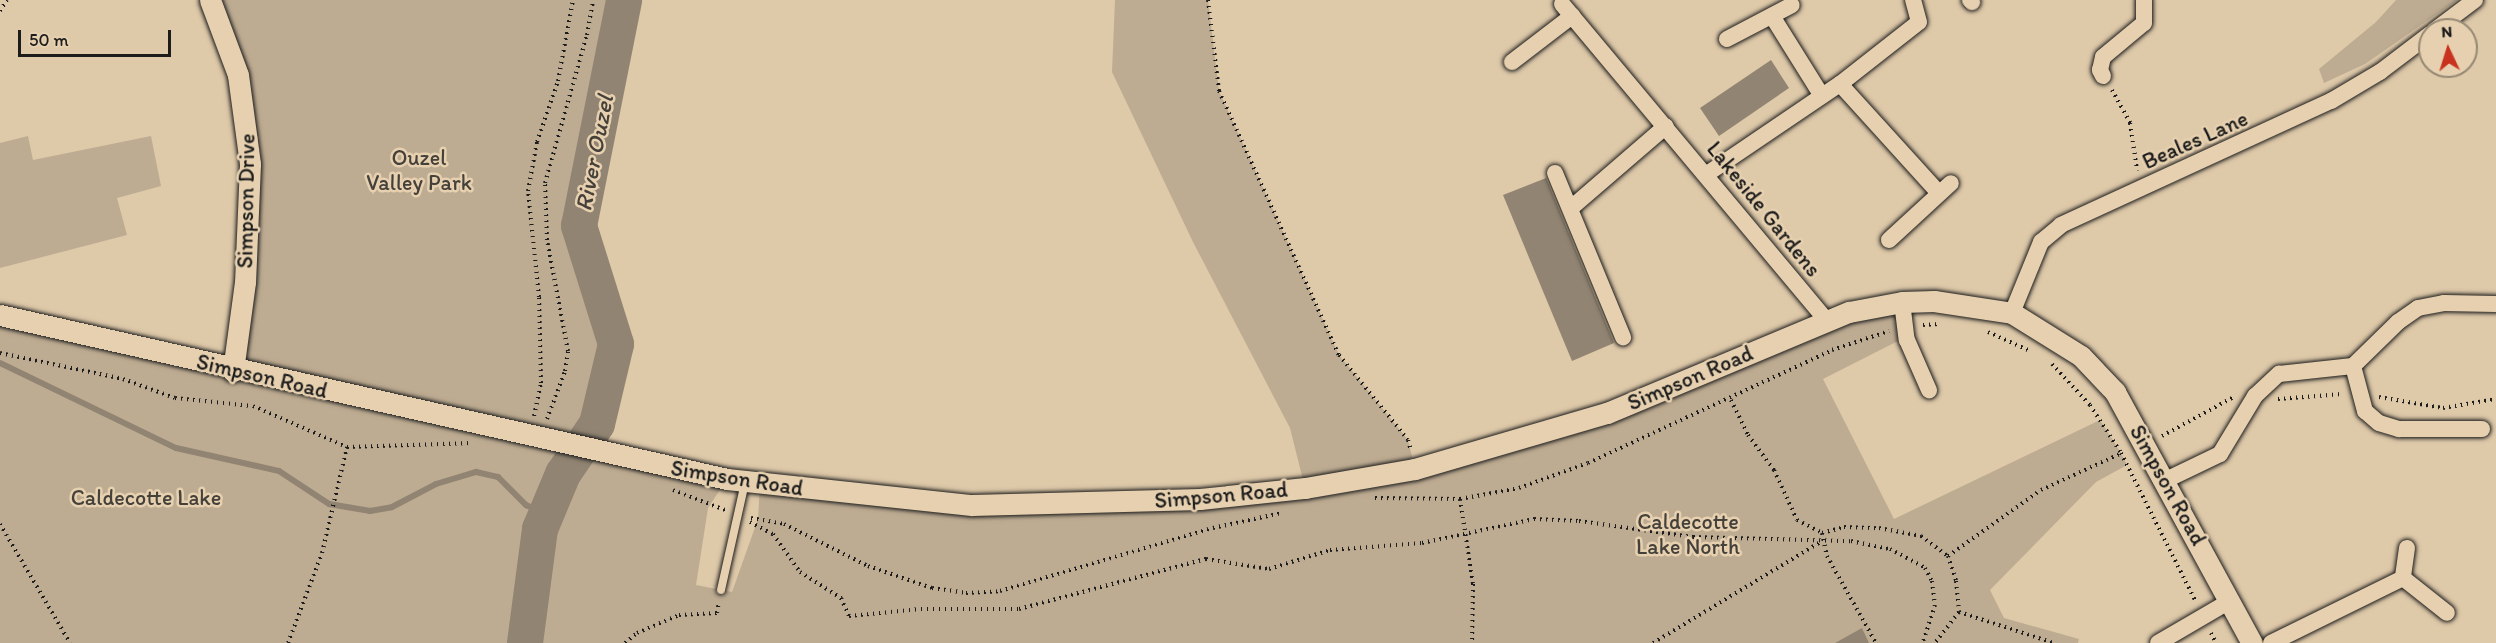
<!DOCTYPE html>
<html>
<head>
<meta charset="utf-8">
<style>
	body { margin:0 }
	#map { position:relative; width:2496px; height:643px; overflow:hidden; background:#dec9a9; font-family:Itim,sans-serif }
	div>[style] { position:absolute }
	.green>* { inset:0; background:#beac92 }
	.water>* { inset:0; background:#918472 }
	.stream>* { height:6px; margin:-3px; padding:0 3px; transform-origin:3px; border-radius:3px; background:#918472 }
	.river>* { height:36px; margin:-18px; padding:0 18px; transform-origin:18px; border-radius:18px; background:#918472 }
	.path>* { height:4px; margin-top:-2px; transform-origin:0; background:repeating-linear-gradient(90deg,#1c1c1c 0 1.5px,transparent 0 6px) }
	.roads { filter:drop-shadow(0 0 2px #1c1c1c) drop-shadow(0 0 2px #1c1c1c) }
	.service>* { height:8px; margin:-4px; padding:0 4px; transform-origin:4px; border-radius:4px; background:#e6d0af }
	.minor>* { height:16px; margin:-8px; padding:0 8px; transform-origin:8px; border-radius:8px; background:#e6d0af }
	.tertiary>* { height:21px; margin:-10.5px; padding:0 10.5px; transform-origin:10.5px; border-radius:10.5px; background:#e6d0af }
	span { translate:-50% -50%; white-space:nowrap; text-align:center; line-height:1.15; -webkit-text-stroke:5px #e6d0af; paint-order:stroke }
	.street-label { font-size:22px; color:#1c1c1c }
	.park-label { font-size:22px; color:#44403a }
	.water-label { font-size:24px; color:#45403a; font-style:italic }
	.north { position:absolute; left:2418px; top:18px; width:60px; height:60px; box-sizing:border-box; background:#e6d0af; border:2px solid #958874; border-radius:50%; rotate:356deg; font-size:16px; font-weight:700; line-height:24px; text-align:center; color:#1c1c1c }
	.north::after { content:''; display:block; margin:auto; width:21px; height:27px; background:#c8321e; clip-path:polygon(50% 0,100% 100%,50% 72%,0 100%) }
	.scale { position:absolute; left:18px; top:30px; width:153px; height:27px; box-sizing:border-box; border:3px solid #1c1c1c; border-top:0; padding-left:8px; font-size:18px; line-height:21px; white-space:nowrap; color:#1c1c1c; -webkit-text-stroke:4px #e6d0af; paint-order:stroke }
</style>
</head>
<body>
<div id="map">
	<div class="green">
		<i style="clip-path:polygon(210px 0,624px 0,579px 226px,616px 344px,597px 424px,581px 449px,727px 479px,708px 508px,696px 585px,732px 592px,758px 519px,760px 484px,898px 500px,1305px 488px,1290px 428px,1193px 242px,1112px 72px,1115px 0,1208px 0,1219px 91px,1339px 355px,1408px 440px,1415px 469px,1902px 302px,1907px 340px,1896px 342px,1823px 379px,1894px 519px,2100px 420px,2121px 453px,2127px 465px,2096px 482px,1990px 590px,2004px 618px,2079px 639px,2078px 643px,0 643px,0 315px,233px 371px,250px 164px)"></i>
		<i style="clip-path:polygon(2396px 0,2457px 0,2365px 64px,2324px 83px,2319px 69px,2376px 22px)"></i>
		<i style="clip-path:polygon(28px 136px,33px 160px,151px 136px,161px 186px,117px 198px,127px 235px,0 268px,0 143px)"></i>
	</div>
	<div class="water">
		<i style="clip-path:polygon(1771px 60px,1789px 88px,1719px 136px,1700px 108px)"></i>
		<i style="clip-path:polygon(1546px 178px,1614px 343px,1572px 361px,1503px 195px)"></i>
		<i style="clip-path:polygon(1862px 628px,1869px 643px,1835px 643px)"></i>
	</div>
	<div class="stream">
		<i style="left:0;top:363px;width:195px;rotate:25.8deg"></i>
		<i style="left:176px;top:448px;width:106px;rotate:12.6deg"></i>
		<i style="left:279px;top:471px;width:60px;rotate:33.4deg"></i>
		<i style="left:329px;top:504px;width:42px;rotate:9.7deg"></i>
		<i style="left:370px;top:511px;width:22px;rotate:-10deg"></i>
		<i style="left:392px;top:507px;width:50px;rotate:-27.6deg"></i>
		<i style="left:436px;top:484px;width:42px;rotate:-16.7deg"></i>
		<i style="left:476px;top:472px;width:23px;rotate:13deg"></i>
		<i style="left:498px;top:477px;width:40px;rotate:45deg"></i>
		<i style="left:526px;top:505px;width:22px;rotate:24deg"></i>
	</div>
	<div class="river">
		<i style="left:525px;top:643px;width:115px;rotate:-82.5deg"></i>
		<i style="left:540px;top:529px;width:60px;rotate:-67.3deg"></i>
		<i style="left:563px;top:474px;width:60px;rotate:-55.8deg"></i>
		<i style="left:597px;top:424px;width:82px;rotate:-76.6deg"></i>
		<i style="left:616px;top:344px;width:124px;rotate:-107.4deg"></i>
		<i style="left:579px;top:226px;width:230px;rotate:-78.7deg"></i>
	</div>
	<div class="path">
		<i style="left:1208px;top:0;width:92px;rotate:83.1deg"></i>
		<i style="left:1219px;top:91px;width:290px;rotate:65.6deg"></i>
		<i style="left:1339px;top:355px;width:109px;rotate:50.9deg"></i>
		<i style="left:1408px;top:440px;width:11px;rotate:75deg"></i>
		<i style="left:0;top:11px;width:13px;rotate:-58deg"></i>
		<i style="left:2112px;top:90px;width:38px;rotate:61deg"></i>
		<i style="left:2130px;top:123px;width:48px;rotate:81.5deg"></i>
		<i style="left:1923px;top:325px;width:16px;rotate:-4deg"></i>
		<i style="left:1988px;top:332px;width:46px;rotate:24.3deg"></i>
		<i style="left:0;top:353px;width:126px;rotate:11.9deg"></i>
		<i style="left:123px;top:379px;width:55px;rotate:20.1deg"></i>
		<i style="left:175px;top:398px;width:78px;rotate:5.9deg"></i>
		<i style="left:253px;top:406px;width:103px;rotate:23.6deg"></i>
		<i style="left:347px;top:447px;width:124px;rotate:-1.8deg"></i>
		<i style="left:2052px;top:364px;width:56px;rotate:47.2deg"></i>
		<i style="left:2090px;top:405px;width:57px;rotate:57.1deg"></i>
		<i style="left:2121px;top:453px;width:167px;rotate:63.3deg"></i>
		<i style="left:2379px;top:397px;width:65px;rotate:9.8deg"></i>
		<i style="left:2443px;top:408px;width:54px;rotate:-9.6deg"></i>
		<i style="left:2278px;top:399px;width:64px;rotate:-4.5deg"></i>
		<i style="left:1731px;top:400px;width:39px;rotate:64deg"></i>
		<i style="left:1748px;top:435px;width:44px;rotate:53.4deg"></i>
		<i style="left:1774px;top:470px;width:55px;rotate:65.3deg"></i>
		<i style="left:1797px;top:520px;width:28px;rotate:27deg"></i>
		<i style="left:1822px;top:533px;width:23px;rotate:-15deg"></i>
		<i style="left:1844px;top:527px;width:35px;rotate:2deg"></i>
		<i style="left:1879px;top:528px;width:43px;rotate:10.8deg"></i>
		<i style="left:1921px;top:536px;width:34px;rotate:37deg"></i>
		<i style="left:1948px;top:556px;width:26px;rotate:72deg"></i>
		<i style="left:1956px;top:581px;width:31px;rotate:84deg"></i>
		<i style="left:1959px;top:612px;width:39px;rotate:128deg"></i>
		<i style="left:534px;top:416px;width:34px;rotate:-78deg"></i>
		<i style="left:541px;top:383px;width:86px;rotate:-91.3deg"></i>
		<i style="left:539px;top:297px;width:107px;rotate:-95.9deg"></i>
		<i style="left:528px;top:191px;width:50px;rotate:-79.6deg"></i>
		<i style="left:537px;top:142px;width:65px;rotate:-71deg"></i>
		<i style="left:558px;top:81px;width:82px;rotate:-79.5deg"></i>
		<i style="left:547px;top:419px;width:51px;rotate:-69.4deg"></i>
		<i style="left:565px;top:371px;width:20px;rotate:-81deg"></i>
		<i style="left:568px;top:351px;width:113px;rotate:-100.7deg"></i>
		<i style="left:547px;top:240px;width:57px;rotate:-92deg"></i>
		<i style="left:545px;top:183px;width:154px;rotate:-74.2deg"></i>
		<i style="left:587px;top:35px;width:36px;rotate:-80deg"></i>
		<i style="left:2162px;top:436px;width:80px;rotate:-28.5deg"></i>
		<i style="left:673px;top:490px;width:56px;rotate:21deg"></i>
		<i style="left:1375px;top:498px;width:85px;rotate:0.7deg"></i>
		<i style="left:1460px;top:499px;width:60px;rotate:-10.6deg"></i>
		<i style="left:1519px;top:488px;width:73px;rotate:-19.9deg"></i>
		<i style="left:1588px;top:463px;width:269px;rotate:-24.8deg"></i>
		<i style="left:1832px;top:350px;width:60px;rotate:-18.4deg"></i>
		<i style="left:1460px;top:499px;width:86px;rotate:81.3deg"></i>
		<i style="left:1473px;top:584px;width:59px;rotate:91deg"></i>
		<i style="left:751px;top:518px;width:34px;rotate:10deg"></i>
		<i style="left:784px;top:524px;width:94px;rotate:26.6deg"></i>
		<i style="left:868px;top:566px;width:68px;rotate:19deg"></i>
		<i style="left:932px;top:588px;width:34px;rotate:8deg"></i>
		<i style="left:966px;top:593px;width:34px;rotate:-3deg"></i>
		<i style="left:1000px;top:591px;width:222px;rotate:-16.5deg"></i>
		<i style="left:1213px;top:528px;width:71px;rotate:-12.3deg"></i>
		<i style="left:750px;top:522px;width:26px;rotate:28deg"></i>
		<i style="left:773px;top:534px;width:47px;rotate:54.6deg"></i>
		<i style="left:800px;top:572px;width:49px;rotate:32.4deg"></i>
		<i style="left:841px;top:598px;width:20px;rotate:66deg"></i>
		<i style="left:849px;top:616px;width:72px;rotate:-5.6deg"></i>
		<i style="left:921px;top:609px;width:98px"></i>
		<i style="left:1019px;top:609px;width:194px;rotate:-15deg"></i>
		<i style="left:1206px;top:559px;width:64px;rotate:9deg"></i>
		<i style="left:1269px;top:569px;width:64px;rotate:-17.3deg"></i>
		<i style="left:1330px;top:550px;width:92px;rotate:-4.4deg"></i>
		<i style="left:1422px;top:543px;width:115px;rotate:-12.1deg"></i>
		<i style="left:1534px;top:519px;width:45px;rotate:2.5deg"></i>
		<i style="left:1579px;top:521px;width:115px;rotate:8deg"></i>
		<i style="left:1693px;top:537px;width:158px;rotate:1.5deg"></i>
		<i style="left:1851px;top:541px;width:40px;rotate:12deg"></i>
		<i style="left:1890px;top:549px;width:40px;rotate:28deg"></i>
		<i style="left:1925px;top:568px;width:15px;rotate:62deg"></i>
		<i style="left:1932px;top:581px;width:24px;rotate:83deg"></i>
		<i style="left:1935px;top:605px;width:40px;rotate:108deg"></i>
		<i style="left:0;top:524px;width:138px;rotate:59.5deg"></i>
		<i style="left:1822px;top:533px;width:24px;rotate:78deg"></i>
		<i style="left:1827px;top:556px;width:100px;rotate:60.6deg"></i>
		<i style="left:1948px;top:556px;width:114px;rotate:-35.4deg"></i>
		<i style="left:2041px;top:490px;width:89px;rotate:-24.6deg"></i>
		<i style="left:1959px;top:612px;width:100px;rotate:18.1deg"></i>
		<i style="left:2211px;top:633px;width:11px;rotate:63deg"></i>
		<i style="left:288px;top:643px;width:96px;rotate:-69.3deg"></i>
		<i style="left:322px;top:553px;width:109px;rotate:-76.7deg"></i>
		<i style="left:625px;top:643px;width:16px;rotate:-40deg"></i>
		<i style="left:637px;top:633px;width:46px;rotate:-23.2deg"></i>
		<i style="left:679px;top:615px;width:38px;rotate:-3deg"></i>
		<i style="left:717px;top:613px;width:11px;rotate:-80deg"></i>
		<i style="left:1653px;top:643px;width:197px;rotate:-31.1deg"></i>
	</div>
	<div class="roads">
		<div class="service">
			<i style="left:721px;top:590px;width:110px;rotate:-77.4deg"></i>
		</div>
		<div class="minor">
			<i style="left:1970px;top:0;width:3px;rotate:45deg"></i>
			<i style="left:1562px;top:4px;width:413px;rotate:50.1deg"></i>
			<i style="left:1772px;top:16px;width:94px;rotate:58deg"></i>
			<i style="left:2435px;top:30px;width:50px;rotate:-36.9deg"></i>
			<i style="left:1727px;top:39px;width:73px;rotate:-27.6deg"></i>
			<i style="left:1512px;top:62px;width:76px;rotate:-37.5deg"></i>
			<i style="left:2103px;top:76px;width:7px;rotate:-117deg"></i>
			<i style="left:2100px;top:70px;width:13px;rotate:-77deg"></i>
			<i style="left:2103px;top:57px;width:53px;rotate:-39.7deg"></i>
			<i style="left:2144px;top:23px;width:23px;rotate:-90deg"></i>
			<i style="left:1840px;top:84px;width:147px;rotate:47.8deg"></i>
			<i style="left:1555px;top:173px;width:178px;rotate:67.5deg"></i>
			<i style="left:1707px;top:174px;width:161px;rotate:-34.1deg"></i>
			<i style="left:1840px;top:84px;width:100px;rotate:-38.1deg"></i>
			<i style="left:1919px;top:22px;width:23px;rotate:-105deg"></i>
			<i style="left:1571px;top:208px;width:125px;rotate:-40.8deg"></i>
			<i style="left:1889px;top:240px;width:84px;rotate:-42.6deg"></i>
			<i style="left:1902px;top:302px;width:38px;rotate:83deg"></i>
			<i style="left:1907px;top:340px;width:55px;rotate:66.3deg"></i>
			<i style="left:2012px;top:313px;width:77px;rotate:-67.8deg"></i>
			<i style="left:2041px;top:242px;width:26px;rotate:-40deg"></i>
			<i style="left:2061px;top:225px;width:297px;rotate:-24.7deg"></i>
			<i style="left:2331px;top:101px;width:57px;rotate:-30.6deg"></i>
			<i style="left:2380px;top:72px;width:63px;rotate:-37.2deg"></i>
			<i style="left:2353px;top:366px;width:47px;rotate:75.1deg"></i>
			<i style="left:2365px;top:411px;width:18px;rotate:41deg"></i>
			<i style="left:2379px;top:423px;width:21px;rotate:17deg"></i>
			<i style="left:2399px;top:429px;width:83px"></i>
			<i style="left:2166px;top:480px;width:60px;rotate:-25.7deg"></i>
			<i style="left:2220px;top:454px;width:68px;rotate:-58.9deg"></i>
			<i style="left:2255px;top:396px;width:33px;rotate:-43deg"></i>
			<i style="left:2279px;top:374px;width:74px;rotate:-6.2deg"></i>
			<i style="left:2353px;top:366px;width:63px;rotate:-44.4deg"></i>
			<i style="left:2398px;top:322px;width:24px;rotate:-35deg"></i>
			<i style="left:2418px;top:308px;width:26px;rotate:-11deg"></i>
			<i style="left:2444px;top:303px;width:52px;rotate:1.1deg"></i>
			<i style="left:2407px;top:548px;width:30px;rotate:98deg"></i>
			<i style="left:2403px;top:578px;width:56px;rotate:38.5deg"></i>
			<i style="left:2158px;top:643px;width:83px;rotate:-30.3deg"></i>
			<i style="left:2271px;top:643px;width:147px;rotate:-26.2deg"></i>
		</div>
		<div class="tertiary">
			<i style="left:210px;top:0;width:80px;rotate:69.5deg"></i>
			<i style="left:238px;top:75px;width:90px;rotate:82.3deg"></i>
			<i style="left:250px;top:164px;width:118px;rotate:92.4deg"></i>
			<i style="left:245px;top:282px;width:90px;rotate:97.7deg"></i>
			<i style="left:0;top:315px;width:745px;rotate:12.71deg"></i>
			<i style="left:727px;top:479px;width:246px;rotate:6.1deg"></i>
			<i style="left:972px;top:505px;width:228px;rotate:-1.5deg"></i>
			<i style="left:1200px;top:499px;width:106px;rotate:-6deg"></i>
			<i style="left:1305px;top:488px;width:112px;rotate:-9.8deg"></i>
			<i style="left:1415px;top:469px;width:200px;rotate:-16.3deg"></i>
			<i style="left:1607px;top:413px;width:262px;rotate:-22.7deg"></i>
			<i style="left:1849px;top:312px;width:54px;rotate:-10.7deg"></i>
			<i style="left:1902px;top:302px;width:32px;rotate:-2deg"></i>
			<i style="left:1934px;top:301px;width:79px;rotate:8.7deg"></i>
			<i style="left:2012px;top:313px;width:81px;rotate:31.9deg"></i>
			<i style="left:2081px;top:356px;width:50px;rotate:46.6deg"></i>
			<i style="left:2115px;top:392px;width:286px;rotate:61.4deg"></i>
		</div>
	</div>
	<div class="street-label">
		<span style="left:2195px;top:140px;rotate:-24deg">Beales Lane</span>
		<span style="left:246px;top:201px;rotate:-89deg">Simpson Drive</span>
		<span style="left:1764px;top:209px;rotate:51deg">Lakeside Gardens</span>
		<span style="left:262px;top:376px;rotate:13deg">Simpson Road</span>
		<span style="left:1690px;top:378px;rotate:-23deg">Simpson Road</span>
		<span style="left:737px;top:478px;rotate:9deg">Simpson Road</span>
		<span style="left:2168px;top:485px;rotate:61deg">Simpson Road</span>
		<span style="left:1221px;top:495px;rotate:-5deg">Simpson Road</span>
	</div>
	<div class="park-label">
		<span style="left:419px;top:170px">Ouzel<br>Valley Park</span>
		<span style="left:146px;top:498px">Caldecotte Lake</span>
		<span style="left:1688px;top:534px">Caldecotte<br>Lake North</span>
	</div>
	<div class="water-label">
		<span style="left:594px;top:153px;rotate:-79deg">River Ouzel</span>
	</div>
	<div class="north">N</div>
	<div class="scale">50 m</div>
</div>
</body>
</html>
